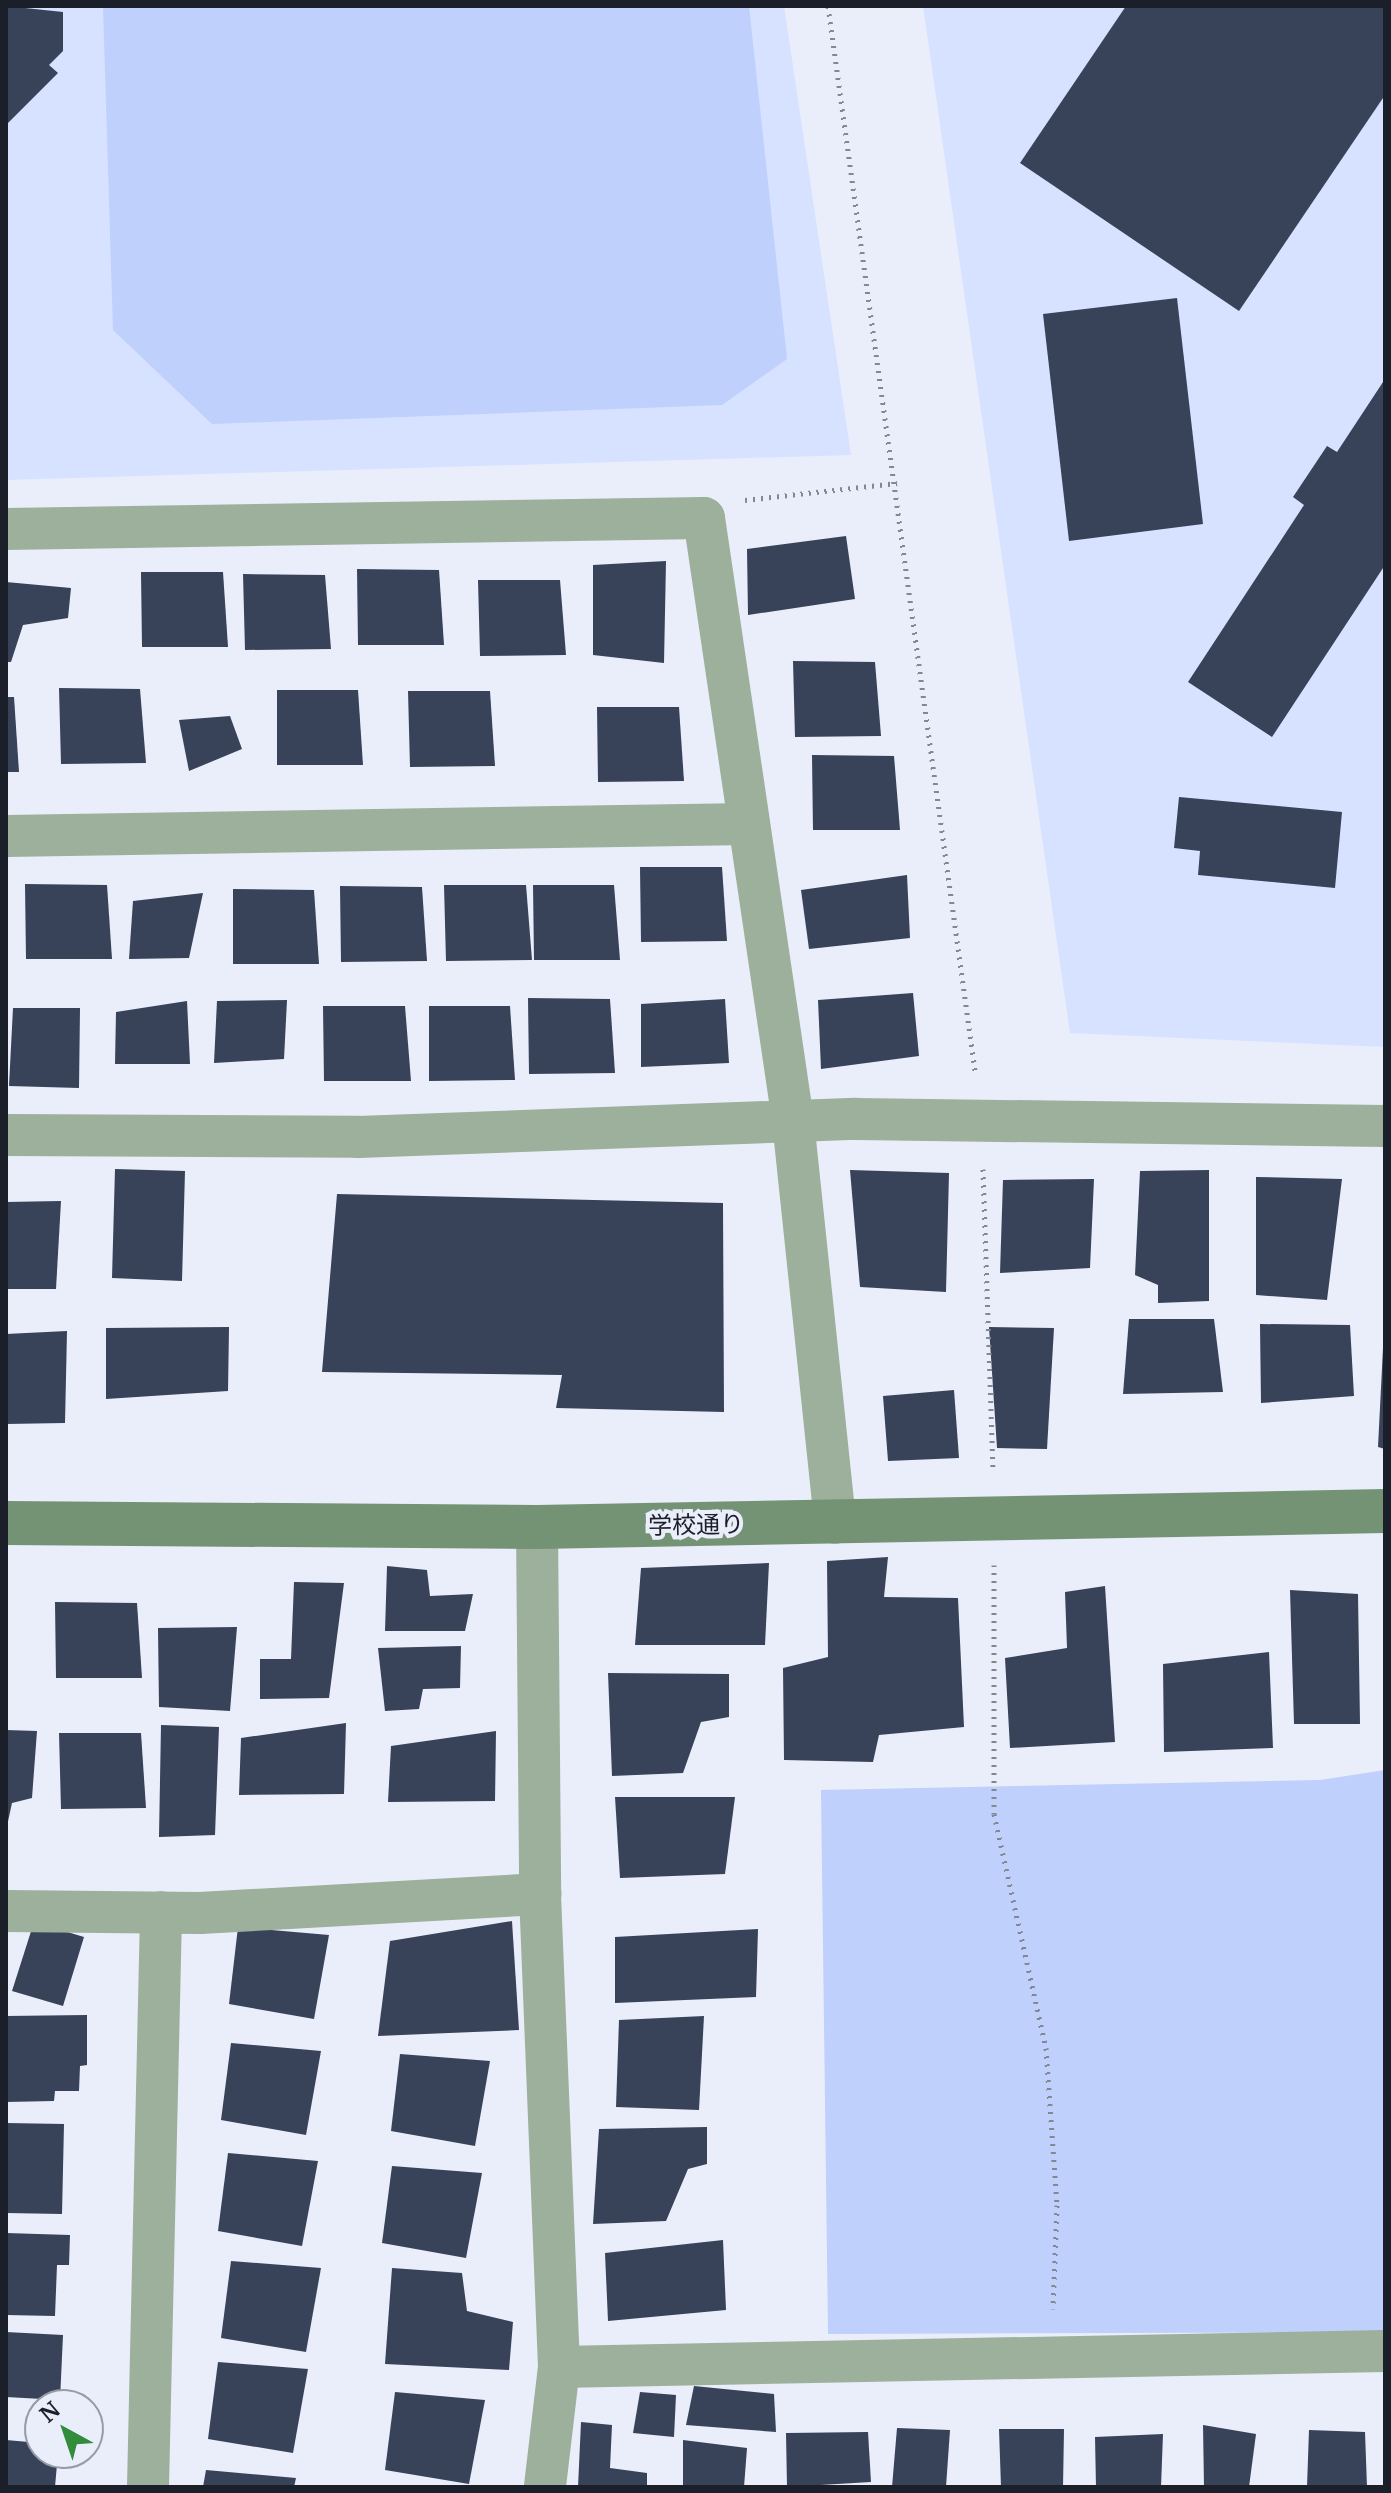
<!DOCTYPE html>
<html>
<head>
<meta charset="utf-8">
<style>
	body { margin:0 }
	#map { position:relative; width:1391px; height:2493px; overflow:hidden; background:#e9eefa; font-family:Merriweather,"Noto Sans JP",serif }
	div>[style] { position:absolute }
	.built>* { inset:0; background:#d6e2ff }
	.green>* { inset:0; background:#bed0fb }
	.building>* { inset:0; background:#384259 }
	.path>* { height:5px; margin-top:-2.5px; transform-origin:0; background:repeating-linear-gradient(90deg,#828792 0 2px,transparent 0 8px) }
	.street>* { height:42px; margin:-21px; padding:0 21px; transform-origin:21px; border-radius:21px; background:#9cb09c }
	.secondary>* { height:44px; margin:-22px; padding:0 22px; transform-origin:22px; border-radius:22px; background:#749274 }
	span { translate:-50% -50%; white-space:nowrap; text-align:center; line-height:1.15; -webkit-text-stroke:8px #e9eefa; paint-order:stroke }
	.street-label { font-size:24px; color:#1a1f29 }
	.frame { position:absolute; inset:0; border:8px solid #1a1f29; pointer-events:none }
	.north { position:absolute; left:24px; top:2389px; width:80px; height:80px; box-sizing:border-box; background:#e9eefa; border:2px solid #969ba6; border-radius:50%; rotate:320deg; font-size:22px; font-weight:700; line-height:32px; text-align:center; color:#1a1f29 }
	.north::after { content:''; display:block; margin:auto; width:28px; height:36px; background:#338c3c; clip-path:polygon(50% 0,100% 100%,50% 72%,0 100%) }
</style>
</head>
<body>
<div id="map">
	<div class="built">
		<i style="clip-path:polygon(6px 6px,784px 6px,851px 455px,6px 480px)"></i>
		<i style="clip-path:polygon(923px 6px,1385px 6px,1385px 1047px,1070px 1033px)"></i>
	</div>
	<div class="green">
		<i style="clip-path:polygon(103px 6px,749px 6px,787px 359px,722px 405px,212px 424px,113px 330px)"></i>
		<i style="clip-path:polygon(1385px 1770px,1385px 2332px,828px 2334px,821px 1790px,1320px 1780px)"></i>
	</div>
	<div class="building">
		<i style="clip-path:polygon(6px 6px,63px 12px,63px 51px,49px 65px,58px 73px,6px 125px)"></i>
		<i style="clip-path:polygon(1126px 6px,1385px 6px,1385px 95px,1239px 311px,1020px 163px)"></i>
		<i style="clip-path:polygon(1177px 298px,1203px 524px,1069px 541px,1043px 314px)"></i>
		<i style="clip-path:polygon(1385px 379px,1385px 565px,1272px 737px,1188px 682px,1304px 505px,1293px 497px,1327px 446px,1337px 452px)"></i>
		<i style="clip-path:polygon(846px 536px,855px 599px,748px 615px,747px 549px)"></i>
		<i style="clip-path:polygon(666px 561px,664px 663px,593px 655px,593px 565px)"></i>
		<i style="clip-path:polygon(357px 569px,439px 570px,444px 645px,358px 645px)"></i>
		<i style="clip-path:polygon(141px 572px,223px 572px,228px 647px,142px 647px)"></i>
		<i style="clip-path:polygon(243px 574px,325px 575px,331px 649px,245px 650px)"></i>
		<i style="clip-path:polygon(478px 580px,560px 580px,566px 655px,480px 656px)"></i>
		<i style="clip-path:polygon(6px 582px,71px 588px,68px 618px,23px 625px,11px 662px,6px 662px)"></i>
		<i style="clip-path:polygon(793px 661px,875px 662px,881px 736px,795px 737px)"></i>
		<i style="clip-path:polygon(59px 688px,140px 689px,146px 763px,61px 764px)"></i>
		<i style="clip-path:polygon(277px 690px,358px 690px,363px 765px,277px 765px)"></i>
		<i style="clip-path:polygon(408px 691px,490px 691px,495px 766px,410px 767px)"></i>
		<i style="clip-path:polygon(6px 697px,14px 697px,19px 772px,6px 772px)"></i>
		<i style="clip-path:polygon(597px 707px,679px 707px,684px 781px,598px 782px)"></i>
		<i style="clip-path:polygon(230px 716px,242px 749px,189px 771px,179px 720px)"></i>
		<i style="clip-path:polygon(812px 755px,894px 756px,900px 830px,813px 830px)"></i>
		<i style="clip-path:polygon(1179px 797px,1342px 812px,1335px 888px,1198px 875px,1200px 851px,1174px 848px)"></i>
		<i style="clip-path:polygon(640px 867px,722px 867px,727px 941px,641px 942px)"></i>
		<i style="clip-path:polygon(907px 875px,910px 938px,809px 949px,801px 890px)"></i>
		<i style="clip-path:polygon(25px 884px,107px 885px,112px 959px,26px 959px)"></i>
		<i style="clip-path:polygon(444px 885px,526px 885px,532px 960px,446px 961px)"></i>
		<i style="clip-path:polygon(533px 885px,614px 885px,620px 960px,534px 960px)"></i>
		<i style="clip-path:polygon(340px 886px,422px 887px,427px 961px,341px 962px)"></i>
		<i style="clip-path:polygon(233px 889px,314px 890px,319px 964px,233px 964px)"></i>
		<i style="clip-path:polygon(203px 893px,189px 958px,129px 959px,133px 901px)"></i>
		<i style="clip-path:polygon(913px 993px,919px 1056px,821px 1069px,818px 1000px)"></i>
		<i style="clip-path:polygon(528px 998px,610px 999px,615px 1073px,529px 1074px)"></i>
		<i style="clip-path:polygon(725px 999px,729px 1063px,641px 1067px,641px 1004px)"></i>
		<i style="clip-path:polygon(287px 1000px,284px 1059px,214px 1063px,217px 1001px)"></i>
		<i style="clip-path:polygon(187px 1001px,190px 1064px,115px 1064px,116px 1012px)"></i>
		<i style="clip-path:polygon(323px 1006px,405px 1006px,411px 1081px,324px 1081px)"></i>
		<i style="clip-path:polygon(429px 1006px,510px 1006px,515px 1080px,429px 1081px)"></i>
		<i style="clip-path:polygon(13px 1008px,80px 1008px,79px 1088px,9px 1086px)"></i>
		<i style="clip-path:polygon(115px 1169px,185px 1171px,182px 1281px,112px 1278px)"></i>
		<i style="clip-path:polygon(850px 1170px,949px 1173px,946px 1292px,860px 1287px)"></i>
		<i style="clip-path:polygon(1209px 1170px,1209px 1301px,1158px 1303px,1158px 1285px,1135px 1275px,1140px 1171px)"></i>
		<i style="clip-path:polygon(1256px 1177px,1342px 1179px,1327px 1300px,1256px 1295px)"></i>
		<i style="clip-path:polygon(1094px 1179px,1090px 1268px,1000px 1273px,1003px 1180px)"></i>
		<i style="clip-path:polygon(337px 1194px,723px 1203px,724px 1412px,556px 1408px,562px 1375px,322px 1372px)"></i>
		<i style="clip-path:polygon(61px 1201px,56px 1289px,6px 1289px,6px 1202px)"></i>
		<i style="clip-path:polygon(1129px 1319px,1214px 1319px,1223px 1392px,1123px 1394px)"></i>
		<i style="clip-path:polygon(1260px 1324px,1350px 1325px,1354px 1396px,1261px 1403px)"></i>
		<i style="clip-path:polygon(229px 1327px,228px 1391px,106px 1399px,106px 1328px)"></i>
		<i style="clip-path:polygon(989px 1327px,1054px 1328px,1047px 1449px,997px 1448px)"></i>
		<i style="clip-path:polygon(67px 1331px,65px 1423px,6px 1424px,6px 1334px)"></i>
		<i style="clip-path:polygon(1383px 1348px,1385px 1348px,1385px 1449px,1378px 1447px)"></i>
		<i style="clip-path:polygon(954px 1390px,959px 1458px,888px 1461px,883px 1396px)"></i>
		<i style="clip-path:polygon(888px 1557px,884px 1597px,958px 1598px,964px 1727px,879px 1735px,873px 1762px,784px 1760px,783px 1668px,828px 1657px,827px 1561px)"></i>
		<i style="clip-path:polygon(769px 1563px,765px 1645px,635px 1645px,641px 1568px)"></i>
		<i style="clip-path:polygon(387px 1566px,427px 1570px,430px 1596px,473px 1594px,465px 1631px,385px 1631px)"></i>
		<i style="clip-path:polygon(294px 1582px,344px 1583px,329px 1698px,260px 1699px,260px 1659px,291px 1659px)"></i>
		<i style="clip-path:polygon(1105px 1586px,1115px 1742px,1010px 1748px,1005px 1658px,1067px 1648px,1065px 1592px)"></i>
		<i style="clip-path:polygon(1290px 1590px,1358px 1594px,1360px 1724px,1294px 1724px)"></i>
		<i style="clip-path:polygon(55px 1602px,137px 1603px,142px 1678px,56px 1678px)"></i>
		<i style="clip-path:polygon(237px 1627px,230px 1711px,159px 1707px,158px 1628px)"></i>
		<i style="clip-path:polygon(461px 1646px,460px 1688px,423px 1689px,419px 1709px,385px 1711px,378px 1648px)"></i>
		<i style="clip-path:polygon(1269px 1652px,1273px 1748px,1164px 1752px,1163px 1664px)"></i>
		<i style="clip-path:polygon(608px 1673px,729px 1674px,729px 1717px,701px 1722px,683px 1773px,612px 1776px)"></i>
		<i style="clip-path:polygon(346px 1723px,344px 1794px,239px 1795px,241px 1738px)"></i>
		<i style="clip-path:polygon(161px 1725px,219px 1727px,215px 1835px,159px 1837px)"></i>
		<i style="clip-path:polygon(6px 1730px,37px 1731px,32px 1798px,12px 1803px,7px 1826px)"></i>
		<i style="clip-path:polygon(496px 1731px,495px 1801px,388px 1802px,391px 1746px)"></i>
		<i style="clip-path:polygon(59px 1733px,141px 1733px,146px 1808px,61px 1809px)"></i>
		<i style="clip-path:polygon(615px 1797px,735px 1797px,725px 1874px,620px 1878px)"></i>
		<i style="clip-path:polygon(512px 1921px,519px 2030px,378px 2036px,390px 1941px)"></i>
		<i style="clip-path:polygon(34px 1922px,84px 1937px,63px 2006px,12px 1991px)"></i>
		<i style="clip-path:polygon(238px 1927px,329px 1935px,314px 2019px,229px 2004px)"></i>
		<i style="clip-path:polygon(758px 1929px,756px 1997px,615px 2003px,615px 1937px)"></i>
		<i style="clip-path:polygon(87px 2015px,87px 2065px,80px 2066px,79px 2091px,55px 2091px,54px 2101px,6px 2102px,6px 2016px)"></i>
		<i style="clip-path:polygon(704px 2016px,699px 2110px,616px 2107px,619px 2020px)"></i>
		<i style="clip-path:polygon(231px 2043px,321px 2051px,306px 2135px,221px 2120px)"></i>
		<i style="clip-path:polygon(400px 2054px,490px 2061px,475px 2146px,391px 2131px)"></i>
		<i style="clip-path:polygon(6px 2123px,64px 2124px,62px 2214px,6px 2213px)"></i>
		<i style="clip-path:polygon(707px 2127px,707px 2164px,688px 2169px,666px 2221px,593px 2224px,599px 2129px)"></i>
		<i style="clip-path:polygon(228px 2153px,318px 2161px,302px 2246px,218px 2231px)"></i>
		<i style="clip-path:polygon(392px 2166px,482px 2173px,466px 2258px,382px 2243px)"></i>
		<i style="clip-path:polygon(6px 2233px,70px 2235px,69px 2265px,57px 2265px,55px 2316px,6px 2315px)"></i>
		<i style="clip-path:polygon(723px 2240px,726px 2310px,608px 2321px,605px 2253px)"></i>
		<i style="clip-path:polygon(231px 2261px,321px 2268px,306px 2352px,221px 2338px)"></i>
		<i style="clip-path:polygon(392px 2268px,462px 2273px,467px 2311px,513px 2322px,509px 2370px,385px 2364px)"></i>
		<i style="clip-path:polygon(6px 2332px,63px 2335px,60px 2400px,6px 2397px)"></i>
		<i style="clip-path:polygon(218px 2362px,308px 2369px,293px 2453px,208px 2439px)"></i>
		<i style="clip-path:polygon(694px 2386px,774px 2394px,776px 2432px,686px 2425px)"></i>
		<i style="clip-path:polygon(395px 2392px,485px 2400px,469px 2484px,385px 2470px)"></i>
		<i style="clip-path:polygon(640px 2392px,676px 2395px,674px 2437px,633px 2433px)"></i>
		<i style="clip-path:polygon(581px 2422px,612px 2425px,610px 2468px,647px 2473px,647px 2487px,578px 2487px)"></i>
		<i style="clip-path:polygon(1203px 2425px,1256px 2434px,1249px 2487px,1204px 2487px)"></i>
		<i style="clip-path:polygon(897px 2428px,950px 2430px,946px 2487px,892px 2487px)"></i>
		<i style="clip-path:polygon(999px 2429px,1064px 2429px,1063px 2487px,1001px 2487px)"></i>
		<i style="clip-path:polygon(1309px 2430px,1365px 2432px,1367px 2487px,1307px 2487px)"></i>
		<i style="clip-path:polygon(868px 2432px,871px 2482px,787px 2487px,786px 2433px)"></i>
		<i style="clip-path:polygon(1163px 2434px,1161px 2487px,1096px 2487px,1095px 2437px)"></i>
		<i style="clip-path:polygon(6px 2440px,40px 2443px,40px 2453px,58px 2453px,55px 2487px,6px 2487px)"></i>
		<i style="clip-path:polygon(683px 2440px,747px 2448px,744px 2487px,683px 2487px)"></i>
		<i style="clip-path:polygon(206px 2470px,296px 2478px,294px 2487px,203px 2487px)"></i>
	</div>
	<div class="path">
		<i style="left:828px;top:6px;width:1075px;rotate:82.14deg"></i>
		<i style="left:745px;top:500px;width:153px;rotate:-6.4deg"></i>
		<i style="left:983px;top:1169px;width:302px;rotate:88.1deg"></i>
		<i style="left:994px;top:1565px;width:249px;rotate:90deg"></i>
		<i style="left:994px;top:1814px;width:240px;rotate:77.5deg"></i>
		<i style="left:1046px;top:2048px;width:157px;rotate:86deg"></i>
		<i style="left:1057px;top:2205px;width:104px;rotate:92.2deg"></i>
	</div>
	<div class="street">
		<i style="left:6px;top:529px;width:698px;rotate:-0.9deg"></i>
		<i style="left:704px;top:518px;width:610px;rotate:81.6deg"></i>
		<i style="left:793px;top:1121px;width:404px;rotate:84deg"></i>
		<i style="left:6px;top:836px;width:743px;rotate:-0.93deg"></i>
		<i style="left:6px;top:1135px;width:352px;rotate:0.3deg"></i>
		<i style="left:358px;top:1137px;width:498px;rotate:-2.1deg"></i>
		<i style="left:856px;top:1119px;width:529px;rotate:0.76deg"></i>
		<i style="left:537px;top:1527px;width:367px;rotate:89.5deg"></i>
		<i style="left:540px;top:1894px;width:473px;rotate:87.7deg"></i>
		<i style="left:559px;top:2367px;width:121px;rotate:96.7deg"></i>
		<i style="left:6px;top:1911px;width:194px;rotate:0.6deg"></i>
		<i style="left:200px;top:1913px;width:341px;rotate:-3.2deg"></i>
		<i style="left:559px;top:2367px;width:826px;rotate:-1.11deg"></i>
		<i style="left:148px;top:2487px;width:575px;rotate:-88.7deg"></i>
	</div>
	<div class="secondary">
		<i style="left:6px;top:1523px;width:531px;rotate:0.43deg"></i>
		<i style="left:537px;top:1527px;width:848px;rotate:-1.08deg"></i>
	</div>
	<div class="street-label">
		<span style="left:696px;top:1525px;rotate:-1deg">学校通り</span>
	</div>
	<div class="frame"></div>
	<div class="north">N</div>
</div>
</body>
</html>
